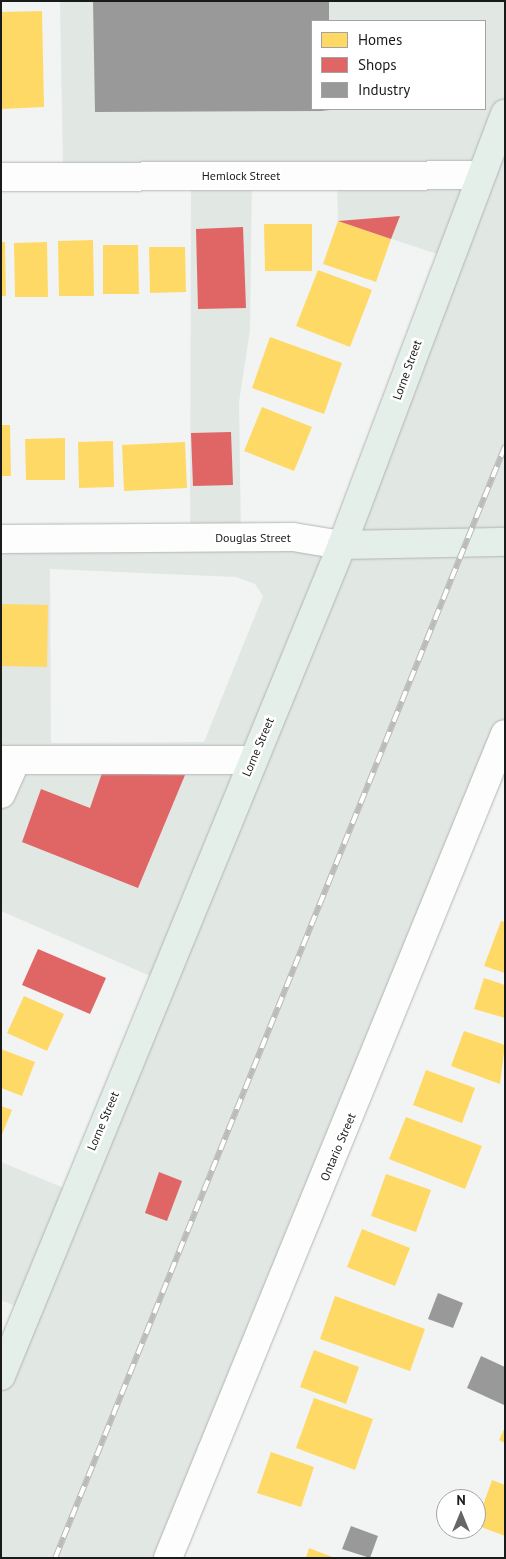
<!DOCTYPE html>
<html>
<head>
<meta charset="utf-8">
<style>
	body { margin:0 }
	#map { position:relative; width:506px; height:1559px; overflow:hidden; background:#f2f4f3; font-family:"PT Sans",sans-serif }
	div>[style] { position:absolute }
	.built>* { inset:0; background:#e1e7e3 }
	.homes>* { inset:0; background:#ffd966 }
	.shops>* { inset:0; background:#e06666 }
	.industry>* { inset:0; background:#999 }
	.roads { filter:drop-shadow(0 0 1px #b3b4b3) drop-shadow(0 0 1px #b3b4b3) }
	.minor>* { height:28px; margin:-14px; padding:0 14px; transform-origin:14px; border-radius:14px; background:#fdfdfd }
	.major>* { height:28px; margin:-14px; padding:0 14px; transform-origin:14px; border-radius:14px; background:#e4efea }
	.rail>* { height:5.5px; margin-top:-2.75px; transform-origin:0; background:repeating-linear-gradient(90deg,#fff 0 11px,#bbb 0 22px); box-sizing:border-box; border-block:1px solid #bbb }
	span { translate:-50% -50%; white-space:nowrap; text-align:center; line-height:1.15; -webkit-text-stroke:5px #fff; paint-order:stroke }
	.street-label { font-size:12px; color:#191a1a }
	.frame { position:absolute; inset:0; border:2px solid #191a1a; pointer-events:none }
	.legend { position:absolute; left:311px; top:20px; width:175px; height:90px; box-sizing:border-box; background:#fff; border:1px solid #a3a3a3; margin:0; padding:6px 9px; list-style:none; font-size:15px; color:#191a1a }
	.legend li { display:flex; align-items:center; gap:10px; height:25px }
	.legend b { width:25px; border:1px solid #a3a3a3 }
	.north { position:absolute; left:436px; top:1489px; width:50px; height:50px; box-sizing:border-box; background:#fff; border:1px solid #a3a3a3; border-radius:50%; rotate:0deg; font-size:14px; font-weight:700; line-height:20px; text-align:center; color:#191a1a }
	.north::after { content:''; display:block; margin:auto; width:18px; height:22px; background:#656666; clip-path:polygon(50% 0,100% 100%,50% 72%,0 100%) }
</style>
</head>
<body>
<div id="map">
	<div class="built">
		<i style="clip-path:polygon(evenodd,60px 1px,505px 1px,505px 738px,170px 1558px,1px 1558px,1px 1350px,25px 1310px,1px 1300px,1px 1162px,76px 1193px,164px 982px,1px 911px,1px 537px,190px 536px,191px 174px,63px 174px,60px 1px,312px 21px,485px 21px,485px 109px,312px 109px,312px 21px,60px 1px,252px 174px,337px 174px,338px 221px,452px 259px,346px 542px,241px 535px,239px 402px,250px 330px,252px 174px,60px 1px,50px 569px,236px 577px,255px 584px,263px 596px,204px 742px,51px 743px,50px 569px)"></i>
	</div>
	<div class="homes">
		<i style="clip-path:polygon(42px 11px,44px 107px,1px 109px,1px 12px)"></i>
		<i style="clip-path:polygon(338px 221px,391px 239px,376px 282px,323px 264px)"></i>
		<i style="clip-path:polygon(264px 224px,312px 224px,312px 271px,265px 271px)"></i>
		<i style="clip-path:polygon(93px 240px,94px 296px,59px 296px,58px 241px)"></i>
		<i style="clip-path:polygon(1px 242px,5px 242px,6px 296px,1px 296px)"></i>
		<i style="clip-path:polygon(47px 242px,48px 297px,15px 297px,14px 243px)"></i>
		<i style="clip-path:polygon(103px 245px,138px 245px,139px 294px,103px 294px)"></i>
		<i style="clip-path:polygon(149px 247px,185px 247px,186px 292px,150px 293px)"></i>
		<i style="clip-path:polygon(318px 270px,372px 290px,350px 347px,296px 326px)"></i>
		<i style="clip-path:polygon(270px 337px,342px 363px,324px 414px,252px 388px)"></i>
		<i style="clip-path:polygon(262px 407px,312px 427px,294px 471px,244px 451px)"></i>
		<i style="clip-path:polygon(1px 425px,10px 425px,11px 476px,1px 476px)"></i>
		<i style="clip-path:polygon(65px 438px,65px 480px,26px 480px,25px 439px)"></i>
		<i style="clip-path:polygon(113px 441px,114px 487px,79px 488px,78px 442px)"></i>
		<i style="clip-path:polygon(185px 442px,187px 488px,124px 491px,122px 445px)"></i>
		<i style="clip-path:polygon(1px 604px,48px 605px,47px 667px,1px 666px)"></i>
		<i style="clip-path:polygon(501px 921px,505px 922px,505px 973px,484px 966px)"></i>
		<i style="clip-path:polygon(484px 978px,505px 985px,505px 1018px,474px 1009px)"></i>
		<i style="clip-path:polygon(24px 996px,64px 1014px,47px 1051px,7px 1033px)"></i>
		<i style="clip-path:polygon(464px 1031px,505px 1045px,500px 1084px,451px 1066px)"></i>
		<i style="clip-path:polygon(1px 1049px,35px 1062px,22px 1096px,1px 1088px)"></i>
		<i style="clip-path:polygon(426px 1070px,475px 1088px,462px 1123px,413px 1105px)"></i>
		<i style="clip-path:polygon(1px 1106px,12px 1110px,1px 1137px)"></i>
		<i style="clip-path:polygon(406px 1117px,482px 1146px,465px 1189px,389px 1159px)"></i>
		<i style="clip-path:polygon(386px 1174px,431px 1190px,416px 1232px,371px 1216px)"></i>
		<i style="clip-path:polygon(362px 1229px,410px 1248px,395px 1286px,347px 1267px)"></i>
		<i style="clip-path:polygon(335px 1296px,425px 1329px,410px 1371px,320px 1339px)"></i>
		<i style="clip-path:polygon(314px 1350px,359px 1367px,346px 1404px,300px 1387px)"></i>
		<i style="clip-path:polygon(314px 1398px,373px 1419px,355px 1470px,296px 1448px)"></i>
		<i style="clip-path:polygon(505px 1427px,505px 1443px,499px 1440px)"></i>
		<i style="clip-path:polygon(271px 1452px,314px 1467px,301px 1507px,257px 1493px)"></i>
		<i style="clip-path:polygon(492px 1480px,505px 1485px,505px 1536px,476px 1525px)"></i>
		<i style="clip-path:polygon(309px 1548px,335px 1558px,306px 1558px)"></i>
	</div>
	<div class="shops">
		<i style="clip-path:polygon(400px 216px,391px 239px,338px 221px)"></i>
		<i style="clip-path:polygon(243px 227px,246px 308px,198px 309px,196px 229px)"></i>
		<i style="clip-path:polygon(231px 432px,233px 485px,193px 486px,191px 433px)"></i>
		<i style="clip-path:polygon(102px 773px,185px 775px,138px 888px,22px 842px,41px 789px,90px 808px)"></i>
		<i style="clip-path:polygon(38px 949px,106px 978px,90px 1014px,22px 985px)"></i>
		<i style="clip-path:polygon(159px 1172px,182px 1181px,167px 1221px,145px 1213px)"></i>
	</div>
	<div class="industry">
		<i style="clip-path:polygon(93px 1px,329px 1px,329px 21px,312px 21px,312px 109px,330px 111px,95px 112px)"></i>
		<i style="clip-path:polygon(438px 1293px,463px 1303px,453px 1328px,428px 1319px)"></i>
		<i style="clip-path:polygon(481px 1356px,505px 1367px,504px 1405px,467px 1388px)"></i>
		<i style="clip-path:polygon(351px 1526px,378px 1536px,370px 1558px,342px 1549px)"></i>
	</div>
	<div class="roads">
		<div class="minor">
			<i style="left:1px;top:177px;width:479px;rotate:-0.2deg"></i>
			<i style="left:1px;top:539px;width:292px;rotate:-0.4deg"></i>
			<i style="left:293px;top:537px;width:50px;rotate:9.3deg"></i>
			<i style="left:1px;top:760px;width:252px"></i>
			<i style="left:1px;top:794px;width:37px;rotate:-66deg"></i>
			<i style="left:168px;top:1558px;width:890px;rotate:-67.76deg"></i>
		</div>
		<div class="major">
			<i style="left:342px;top:545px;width:163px;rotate:-1.1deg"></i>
			<i style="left:1px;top:1376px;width:898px;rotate:-67.69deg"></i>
			<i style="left:342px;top:545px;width:461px;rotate:-69.3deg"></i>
		</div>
	</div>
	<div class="rail">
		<i style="left:55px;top:1558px;width:1200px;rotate:-67.97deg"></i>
	</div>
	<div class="street-label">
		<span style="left:241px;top:176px">Hemlock Street</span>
		<span style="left:407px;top:370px;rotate:-70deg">Lorne Street</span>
		<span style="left:253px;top:538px">Douglas Street</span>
		<span style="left:258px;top:747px;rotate:-67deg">Lorne Street</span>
		<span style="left:103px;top:1121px;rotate:-67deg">Lorne Street</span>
		<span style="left:338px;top:1147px;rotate:-67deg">Ontario Street</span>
	</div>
	<div class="frame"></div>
	<ul class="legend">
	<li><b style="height:14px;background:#ffd966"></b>Homes</li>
	<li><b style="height:14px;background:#e06666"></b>Shops</li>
	<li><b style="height:14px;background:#999"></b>Industry</li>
	</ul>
	<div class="north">N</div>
</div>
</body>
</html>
